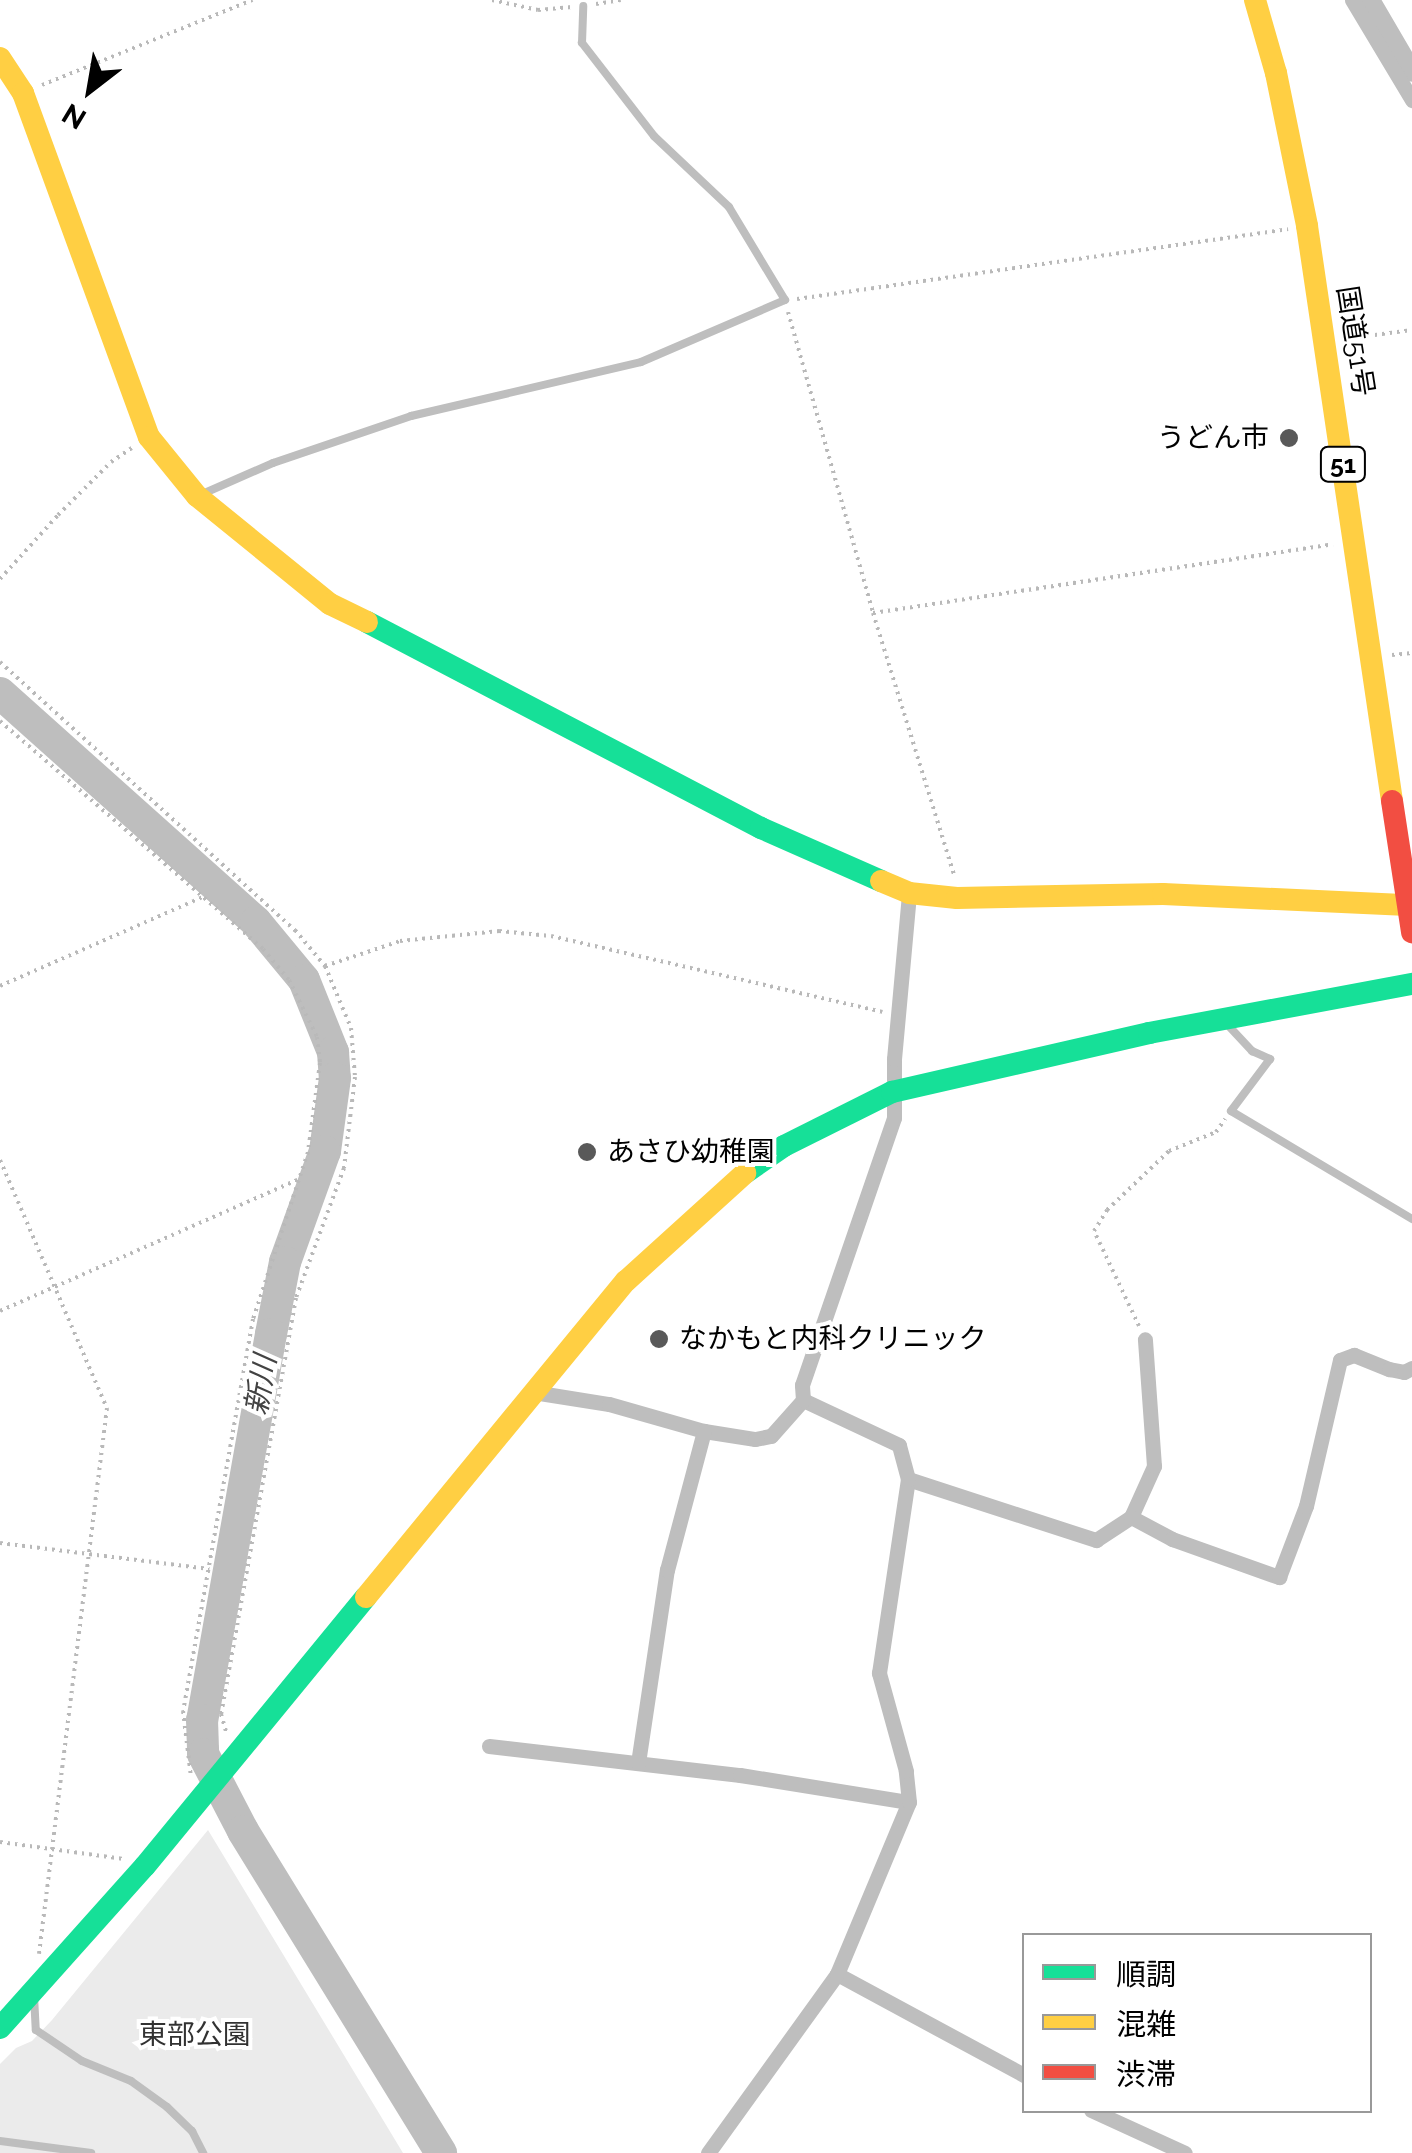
<!DOCTYPE html>
<html>
<head>
<meta charset="utf-8">
<style>
	body { margin:0 }
	#map { position:relative; width:1412px; height:2153px; overflow:hidden; background:#fff; font-family:Raleway,"Noto Sans JP",sans-serif }
	div>[style] { position:absolute }
	.green>* { inset:0; background:#ebebeb }
	.canal>* { height:20px; margin:-10px; padding:0 10px; transform-origin:10px; border-radius:10px; background:#bebebe }
	.river>* { height:32px; margin:-16px; padding:0 16px; transform-origin:16px; border-radius:16px; background:#bebebe }
	.path>* { height:4px; margin-top:-2px; transform-origin:0; background:repeating-linear-gradient(90deg,#b9b9b9 0 2.5px,transparent 0 7.5px) }
	.lane>* { height:8px; margin:-4px; padding:0 4px; transform-origin:4px; border-radius:4px; background:#bebebe }
	.street>* { height:15px; margin:-7.5px; padding:0 7.5px; transform-origin:7.5px; border-radius:7.5px; background:#bebebe }
	.fast>* { height:22px; margin:-11px; padding:0 11px; transform-origin:11px; border-radius:11px; background:#16e098 }
	.slow>* { height:22px; margin:-11px; padding:0 11px; transform-origin:11px; border-radius:11px; background:#ffcf43 }
	.jam>* { height:22px; margin:-11px; padding:0 11px; transform-origin:11px; border-radius:11px; background:#f24e42 }
	.dots>* { width:28px; height:28px; translate:-50% -50%; box-sizing:border-box; border:5px solid #fff; border-radius:50% }
	span { translate:-50% -50%; white-space:nowrap; text-align:center; line-height:1.15; -webkit-text-stroke:8px #fff; paint-order:stroke }
	.shield-label span { padding:2px 8px; background:#fff; border:2px solid; border-radius:8px; -webkit-text-stroke-width:0 }
	.shield-label { font-size:25px; color:#000; font-weight:700 }
	.street-label { font-size:28px; color:#000 }
	.poi-label { font-size:28px; color:#000 }
	.right { translate:-100% -50%; text-align:right }
	.left { translate:0 -50%; text-align:left }
	.park-label { font-size:28px; color:#323232 }
	.water-label { font-size:30px; color:#434343; font-style:italic }
	.legend { position:absolute; left:1022px; top:1933px; width:350px; height:180px; box-sizing:border-box; background:#fff; border:2px solid #999; margin:0; padding:12px 18px; list-style:none; font-size:30px; color:#000 }
	.legend li { display:flex; align-items:center; gap:20px; height:50px }
	.legend b { width:50px; border:2px solid #999 }
	.north { position:absolute; left:40px; top:40px; width:100px; height:100px; -webkit-text-stroke:8px #fff; paint-order:stroke; rotate:211deg; font-size:28px; font-weight:700; line-height:40px; text-align:center; color:#000 }
	.north::after { content:''; display:block; margin:auto; width:35px; height:45px; background:#000; clip-path:polygon(50% 0,100% 100%,50% 72%,0 100%) }
</style>
</head>
<body>
<div id="map">
	<div class="green">
		<i style="clip-path:polygon(208px 1830px,403px 2153px,0 2153px,0 2064px,16px 2048px,32px 2041px,52px 2020px)"></i>
	</div>
	<div class="canal">
		<i style="left:1370px;top:0;width:83px;rotate:59.7deg"></i>
	</div>
	<div class="river">
		<i style="left:0;top:693px;width:343px;rotate:41.8deg"></i>
		<i style="left:256px;top:922px;width:75px;rotate:50.4deg"></i>
		<i style="left:304px;top:980px;width:78px;rotate:68.1deg"></i>
		<i style="left:333px;top:1052px;width:26px;rotate:86deg"></i>
		<i style="left:335px;top:1078px;width:74px;rotate:97.8deg"></i>
		<i style="left:325px;top:1151px;width:118px;rotate:109.8deg"></i>
		<i style="left:285px;top:1262px;width:73px;rotate:101deg"></i>
		<i style="left:271px;top:1334px;width:392px;rotate:100.1deg"></i>
		<i style="left:202px;top:1720px;width:34px;rotate:88deg"></i>
		<i style="left:203px;top:1754px;width:87px;rotate:62.5deg"></i>
		<i style="left:243px;top:1831px;width:378px;rotate:58.4deg"></i>
	</div>
	<div class="path">
		<i style="left:492px;top:0;width:47px;rotate:12.3deg"></i>
		<i style="left:538px;top:10px;width:34px;rotate:-5deg"></i>
		<i style="left:596px;top:4px;width:25px;rotate:-9deg"></i>
		<i style="left:42px;top:85px;width:227px;rotate:-22deg"></i>
		<i style="left:797px;top:299px;width:496px;rotate:-8.1deg"></i>
		<i style="left:788px;top:312px;width:313px;rotate:74.2deg"></i>
		<i style="left:873px;top:613px;width:277px;rotate:72.8deg"></i>
		<i style="left:1345px;top:339px;width:68px;rotate:-7.7deg"></i>
		<i style="left:0;top:579px;width:86px;rotate:-47.8deg"></i>
		<i style="left:58px;top:515px;width:75px;rotate:-45deg"></i>
		<i style="left:111px;top:462px;width:25px;rotate:-34deg"></i>
		<i style="left:873px;top:613px;width:465px;rotate:-8.5deg"></i>
		<i style="left:1392px;top:655px;width:20px;rotate:-6deg"></i>
		<i style="left:0;top:662px;width:399px;rotate:42.3deg"></i>
		<i style="left:295px;top:930px;width:47px;rotate:50.2deg"></i>
		<i style="left:325px;top:966px;width:67px;rotate:67.2deg"></i>
		<i style="left:351px;top:1028px;width:49px;rotate:85.3deg"></i>
		<i style="left:355px;top:1077px;width:92px;rotate:96.9deg"></i>
		<i style="left:344px;top:1168px;width:139px;rotate:110.3deg"></i>
		<i style="left:296px;top:1298px;width:423px;rotate:100.2deg"></i>
		<i style="left:221px;top:1714px;width:22px;rotate:74deg"></i>
		<i style="left:0;top:721px;width:348px;rotate:40.9deg"></i>
		<i style="left:263px;top:949px;width:40px;rotate:50deg"></i>
		<i style="left:289px;top:980px;width:64px;rotate:63.8deg"></i>
		<i style="left:317px;top:1037px;width:26px;rotate:83deg"></i>
		<i style="left:320px;top:1063px;width:90px;rotate:97.7deg"></i>
		<i style="left:308px;top:1152px;width:176px;rotate:108.2deg"></i>
		<i style="left:253px;top:1319px;width:398px;rotate:100.1deg"></i>
		<i style="left:183px;top:1711px;width:66px;rotate:83.1deg"></i>
		<i style="left:325px;top:966px;width:79px;rotate:-18.4deg"></i>
		<i style="left:400px;top:941px;width:100px;rotate:-5.8deg"></i>
		<i style="left:499px;top:931px;width:52px;rotate:5.5deg"></i>
		<i style="left:551px;top:936px;width:340px;rotate:12.9deg"></i>
		<i style="left:0;top:986px;width:222px;rotate:-23.7deg"></i>
		<i style="left:0;top:1160px;width:270px;rotate:66.7deg"></i>
		<i style="left:107px;top:1408px;width:550px;rotate:97.1deg"></i>
		<i style="left:0;top:1311px;width:325px;rotate:-23.8deg"></i>
		<i style="left:1139px;top:1326px;width:105px;rotate:-115.3deg"></i>
		<i style="left:1094px;top:1231px;width:25px;rotate:-58deg"></i>
		<i style="left:1107px;top:1210px;width:86px;rotate:-43.6deg"></i>
		<i style="left:1169px;top:1151px;width:51px;rotate:-22deg"></i>
		<i style="left:1216px;top:1132px;width:16px;rotate:-55deg"></i>
		<i style="left:0;top:1543px;width:211px;rotate:7.1deg"></i>
		<i style="left:0;top:1842px;width:125px;rotate:7.8deg"></i>
	</div>
	<div class="lane">
		<i style="left:200px;top:495px;width:80px;rotate:-23.7deg"></i>
		<i style="left:273px;top:463px;width:146px;rotate:-18.8deg"></i>
		<i style="left:411px;top:416px;width:236px;rotate:-13.2deg"></i>
		<i style="left:641px;top:362px;width:157px;rotate:-23.3deg"></i>
		<i style="left:785px;top:300px;width:109px;rotate:-121.1deg"></i>
		<i style="left:729px;top:207px;width:103px;rotate:-136.6deg"></i>
		<i style="left:654px;top:136px;width:118px;rotate:-127.7deg"></i>
		<i style="left:582px;top:43px;width:37px;rotate:-88deg"></i>
		<i style="left:1225px;top:1022px;width:40px;rotate:47deg"></i>
		<i style="left:1252px;top:1051px;width:20px;rotate:24deg"></i>
		<i style="left:1270px;top:1059px;width:65px;rotate:126.9deg"></i>
		<i style="left:1231px;top:1111px;width:211px;rotate:30.8deg"></i>
		<i style="left:34px;top:1996px;width:34px;rotate:87deg"></i>
		<i style="left:36px;top:2030px;width:55px;rotate:34deg"></i>
		<i style="left:82px;top:2061px;width:53px;rotate:22.2deg"></i>
		<i style="left:131px;top:2081px;width:44px;rotate:35.8deg"></i>
		<i style="left:167px;top:2107px;width:35px;rotate:44deg"></i>
		<i style="left:192px;top:2131px;width:25px;rotate:63deg"></i>
		<i style="left:0;top:2141px;width:92px;rotate:7.5deg"></i>
	</div>
	<div class="street">
		<i style="left:1352px;top:0;width:117px;rotate:59deg"></i>
		<i style="left:533px;top:1392px;width:77px;rotate:9deg"></i>
		<i style="left:609px;top:1404px;width:99px;rotate:15.9deg"></i>
		<i style="left:704px;top:1431px;width:52px;rotate:8.9deg"></i>
		<i style="left:755px;top:1439px;width:16px;rotate:-11deg"></i>
		<i style="left:771px;top:1436px;width:48px;rotate:-48.4deg"></i>
		<i style="left:908px;top:1479px;width:198px;rotate:18deg"></i>
		<i style="left:1096px;top:1540px;width:42px;rotate:-33.3deg"></i>
		<i style="left:1131px;top:1517px;width:56px;rotate:-65.7deg"></i>
		<i style="left:1154px;top:1466px;width:127px;rotate:-94.1deg"></i>
		<i style="left:1131px;top:1517px;width:47px;rotate:28.2deg"></i>
		<i style="left:1172px;top:1539px;width:114px;rotate:19.6deg"></i>
		<i style="left:1279px;top:1577px;width:76px;rotate:-69.2deg"></i>
		<i style="left:1306px;top:1506px;width:150px;rotate:-76.9deg"></i>
		<i style="left:1340px;top:1360px;width:15px;rotate:-20deg"></i>
		<i style="left:1354px;top:1355px;width:38px;rotate:22deg"></i>
		<i style="left:1389px;top:1369px;width:15px;rotate:11deg"></i>
		<i style="left:1404px;top:1372px;width:9px;rotate:-27deg"></i>
		<i style="left:489px;top:1746px;width:253px;rotate:6.6deg"></i>
		<i style="left:740px;top:1775px;width:171px;rotate:9.1deg"></i>
		<i style="left:638px;top:1763px;width:195px;rotate:-81.5deg"></i>
		<i style="left:667px;top:1570px;width:144px;rotate:-75.1deg"></i>
		<i style="left:837px;top:1974px;width:213px;rotate:28.4deg"></i>
		<i style="left:1091px;top:2110px;width:103px;rotate:24.6deg"></i>
		<i style="left:708px;top:2153px;width:221px;rotate:-54.2deg"></i>
		<i style="left:837px;top:1974px;width:186px;rotate:-67.3deg"></i>
		<i style="left:909px;top:1802px;width:31px;rotate:-96deg"></i>
		<i style="left:906px;top:1771px;width:102px;rotate:-105.4deg"></i>
		<i style="left:879px;top:1673px;width:196px;rotate:-81.5deg"></i>
		<i style="left:908px;top:1479px;width:35px;rotate:-105deg"></i>
		<i style="left:899px;top:1445px;width:106px;rotate:-154.9deg"></i>
		<i style="left:803px;top:1400px;width:15px;rotate:-94deg"></i>
		<i style="left:802px;top:1385px;width:282px;rotate:-71deg"></i>
		<i style="left:894px;top:1118px;width:59px;rotate:-90deg"></i>
		<i style="left:894px;top:1059px;width:167px;rotate:-84.8deg"></i>
	</div>
	<div class="fast">
		<i style="left:367px;top:622px;width:445px;rotate:27.6deg"></i>
		<i style="left:761px;top:828px;width:131px;rotate:23.8deg"></i>
		<i style="left:745px;top:1173px;width:47px;rotate:-34.7deg"></i>
		<i style="left:784px;top:1146px;width:121px;rotate:-26.6deg"></i>
		<i style="left:892px;top:1092px;width:264px;rotate:-12.9deg"></i>
		<i style="left:1149px;top:1033px;width:268px;rotate:-10.6deg"></i>
		<i style="left:0;top:2028px;width:217px;rotate:-48.2deg"></i>
		<i style="left:145px;top:1866px;width:348px;rotate:-50.6deg"></i>
	</div>
	<div class="slow">
		<i style="left:1255px;top:0;width:76px;rotate:74deg"></i>
		<i style="left:1276px;top:73px;width:156px;rotate:78.5deg"></i>
		<i style="left:1307px;top:226px;width:581px;rotate:81.59deg"></i>
		<i style="left:0;top:58px;width:42px;rotate:56.7deg"></i>
		<i style="left:23px;top:93px;width:366px;rotate:69.9deg"></i>
		<i style="left:149px;top:437px;width:76px;rotate:50.9deg"></i>
		<i style="left:197px;top:496px;width:171px;rotate:39.1deg"></i>
		<i style="left:330px;top:604px;width:41px;rotate:25.9deg"></i>
		<i style="left:881px;top:881px;width:30px;rotate:23deg"></i>
		<i style="left:909px;top:893px;width:48px;rotate:5.9deg"></i>
		<i style="left:957px;top:898px;width:206px;rotate:-1.1deg"></i>
		<i style="left:1163px;top:894px;width:245px;rotate:2.6deg"></i>
		<i style="left:366px;top:1597px;width:409px;rotate:-50.6deg"></i>
		<i style="left:626px;top:1281px;width:161px;rotate:-42.2deg"></i>
	</div>
	<div class="jam">
		<i style="left:1392px;top:801px;width:133px;rotate:81.3deg"></i>
	</div>
	<div class="dots">
		<i style="left:1289px;top:438px;background:#595959"></i>
		<i style="left:587px;top:1152px;background:#595959"></i>
		<i style="left:659px;top:1339px;background:#595959"></i>
	</div>
	<div class="shield-label">
		<span style="left:1343px;top:464px">51</span>
	</div>
	<div class="street-label">
		<span style="left:1355px;top:341px;rotate:81deg">国道51号</span>
	</div>
	<div class="poi-label">
		<span class="right" style="left:1269px;top:438px">うどん市</span>
		<span class="left" style="left:607px;top:1152px">あさひ幼稚園</span>
		<span class="left" style="left:679px;top:1339px">なかもと内科クリニック</span>
	</div>
	<div class="park-label">
		<span style="left:195px;top:2035px">東部公園</span>
	</div>
	<div class="water-label">
		<span style="left:261px;top:1385px;rotate:-80deg">新川</span>
	</div>
	<ul class="legend">
	<li><b style="height:12px;background:#16e098"></b>順調</li>
	<li><b style="height:12px;background:#ffcf43"></b>混雑</li>
	<li><b style="height:12px;background:#f24e42"></b>渋滞</li>
	</ul>
	<div class="north">N</div>
</div>
</body>
</html>
